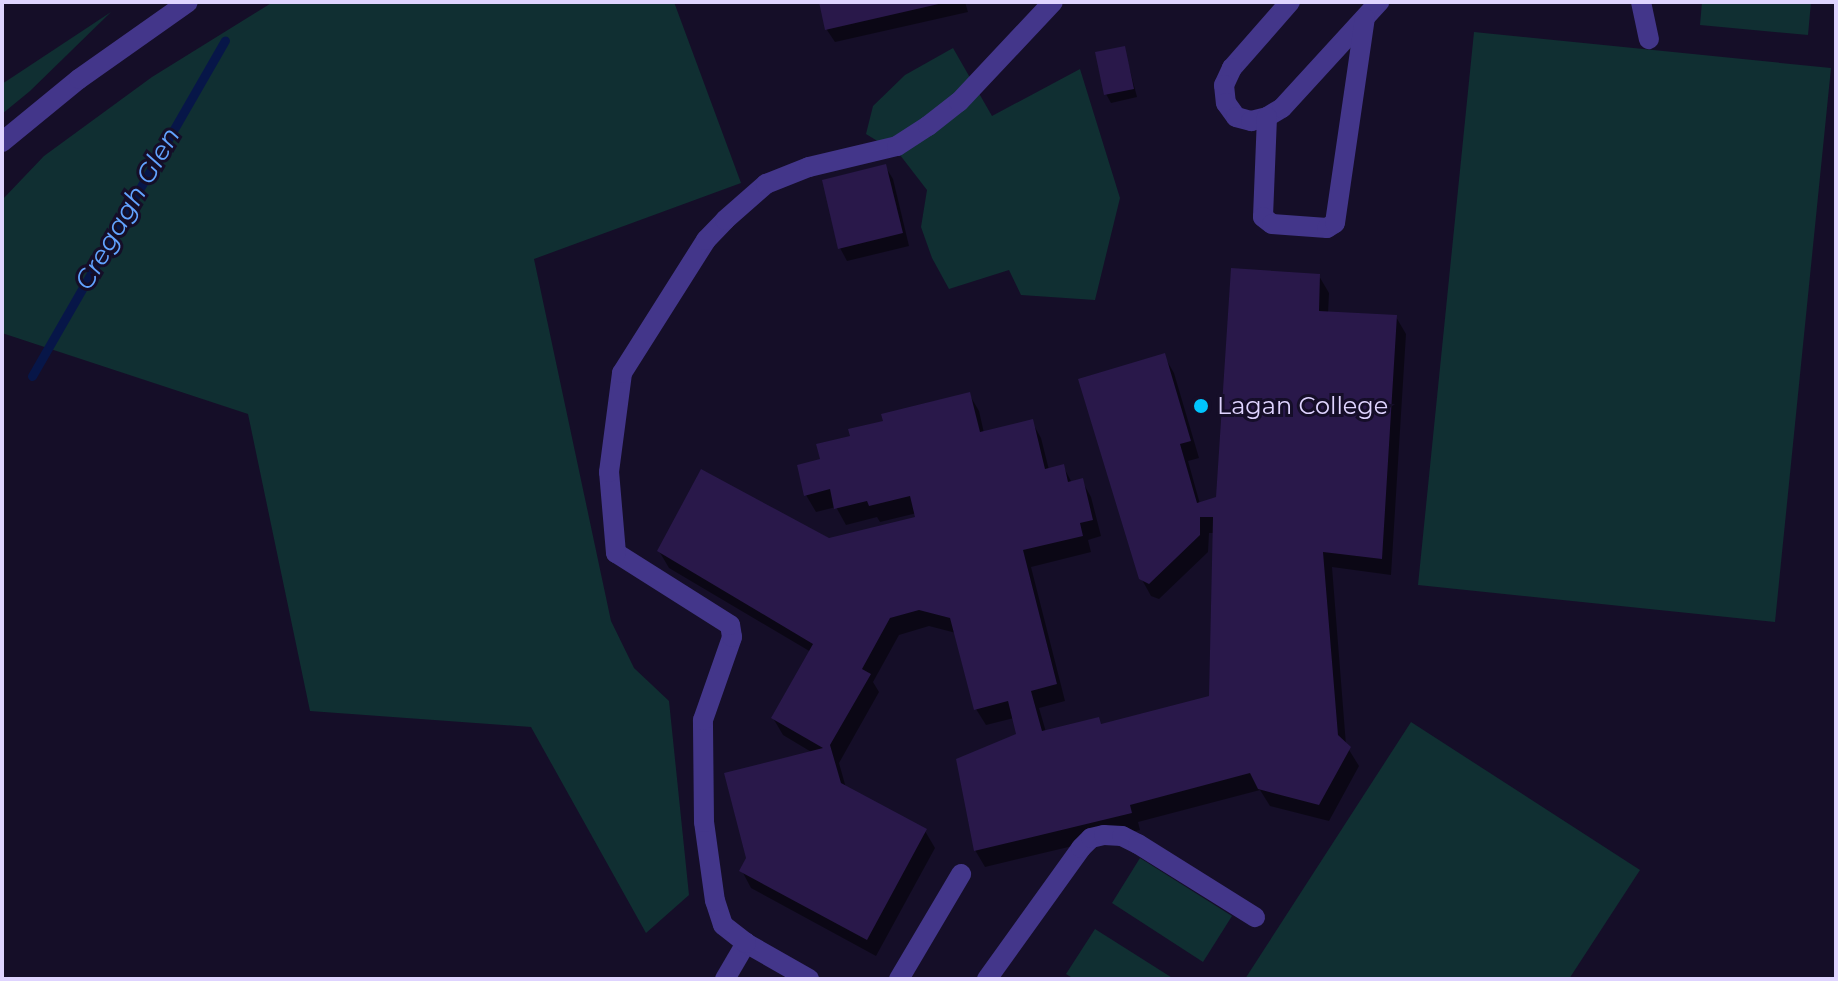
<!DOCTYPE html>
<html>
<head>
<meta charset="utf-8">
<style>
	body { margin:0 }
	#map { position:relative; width:1838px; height:981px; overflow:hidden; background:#150e28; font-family:Montserrat,sans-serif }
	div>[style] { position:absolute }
	.green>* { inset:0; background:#102f32 }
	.shadow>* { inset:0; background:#0007 }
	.stream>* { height:9px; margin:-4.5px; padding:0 4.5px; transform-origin:4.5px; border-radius:4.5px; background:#071648 }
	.building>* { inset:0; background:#29184a }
	.minor>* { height:20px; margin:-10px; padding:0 10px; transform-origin:10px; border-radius:10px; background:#43368a }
	.dots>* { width:22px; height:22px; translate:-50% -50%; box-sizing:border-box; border:4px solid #150e28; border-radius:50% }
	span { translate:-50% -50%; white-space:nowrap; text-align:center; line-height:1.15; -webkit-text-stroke:6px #150e28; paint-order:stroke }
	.poi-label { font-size:24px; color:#dfd4ff }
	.left { translate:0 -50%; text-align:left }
	.water-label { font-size:26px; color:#62a3ff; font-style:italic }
	.frame { position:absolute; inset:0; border:4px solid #dfd4ff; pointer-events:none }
</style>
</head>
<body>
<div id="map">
	<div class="green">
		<i style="clip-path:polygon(273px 2px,674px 2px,741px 183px,534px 259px,611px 621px,634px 668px,669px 701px,689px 895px,646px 933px,531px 727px,310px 711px,248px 414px,2px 333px,2px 200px,44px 156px,152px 77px)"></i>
		<i style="clip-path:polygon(1702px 2px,1811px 2px,1808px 35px,1700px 25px)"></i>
		<i style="clip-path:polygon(111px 12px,30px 91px,2px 114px,2px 84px)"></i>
		<i style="clip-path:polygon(1474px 32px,1831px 68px,1775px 622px,1418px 585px)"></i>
		<i style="clip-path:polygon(953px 48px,992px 116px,1080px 69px,1120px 198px,1095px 300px,1021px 295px,1009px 270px,949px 289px,932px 258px,921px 227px,927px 190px,900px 155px,866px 134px,873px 106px,905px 75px)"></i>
		<i style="clip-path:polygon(1411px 722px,1640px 870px,1569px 979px,1245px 979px)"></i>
		<i style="clip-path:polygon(1140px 858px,1232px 916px,1203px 962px,1112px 903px)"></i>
		<i style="clip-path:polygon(1095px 929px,1174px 979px,1074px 979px,1066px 974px)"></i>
	</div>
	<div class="shadow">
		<i style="clip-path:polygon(821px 2px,965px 2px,968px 12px,835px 42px,827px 30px)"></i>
		<i style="clip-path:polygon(1124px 48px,1137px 97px,1111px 103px,1106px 94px)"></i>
		<i style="clip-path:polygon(885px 166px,893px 179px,909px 246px,847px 261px,840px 248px)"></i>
		<i style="clip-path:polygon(1319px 276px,1329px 293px,1328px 314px,1396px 317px,1406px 334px,1391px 575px,1332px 567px,1346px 745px,1359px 766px,1329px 821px,1270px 806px,1260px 790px,1138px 822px,1140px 830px,985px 867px,975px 850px,1019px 735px,1014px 718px,986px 725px,976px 709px,956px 633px,929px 626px,899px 635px,873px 682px,879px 692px,839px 763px,846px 788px,925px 831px,935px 848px,876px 956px,751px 888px,742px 871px,813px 753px,783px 735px,773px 718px,811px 652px,669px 568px,659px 551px,828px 540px,918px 519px,917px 513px,880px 522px,877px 517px,846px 525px,836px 507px,816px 512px,806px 495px,823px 461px,852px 437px,969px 394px,979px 411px,984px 433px,1032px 422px,1041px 438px,1049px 470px,1063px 466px,1072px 483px,1082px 481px,1091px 497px,1101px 536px,1088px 540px,1091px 552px,1031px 567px,1065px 701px,1039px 708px,1046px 732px,1101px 726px,1211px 698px,1214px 533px,1209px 533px,1208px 552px,1159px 599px,1151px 596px,1141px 578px,1164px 356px,1174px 373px,1199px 458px,1188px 461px,1200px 504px,1218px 498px)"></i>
	</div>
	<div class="stream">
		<i style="left:32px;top:376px;width:387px;rotate:-60.1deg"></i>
	</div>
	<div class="building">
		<i style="clip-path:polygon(819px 2px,943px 2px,943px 3px,825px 30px)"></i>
		<i style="clip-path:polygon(1125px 46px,1134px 89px,1104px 95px,1095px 52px)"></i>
		<i style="clip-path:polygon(886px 164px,903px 233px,838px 249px,822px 180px)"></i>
		<i style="clip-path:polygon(1231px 268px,1320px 274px,1319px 311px,1397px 315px,1382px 559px,1323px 552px,1338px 735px,1351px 747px,1319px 805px,1258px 789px,1250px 773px,1130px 805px,1132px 813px,974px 851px,956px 759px,1016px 734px,1008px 701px,974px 710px,950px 618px,919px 610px,890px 618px,862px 669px,871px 674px,830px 745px,841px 783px,927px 829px,867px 940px,739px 871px,746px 858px,724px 773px,823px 748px,771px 718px,813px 644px,657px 551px,701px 469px,829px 538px,915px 517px,910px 496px,869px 506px,867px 501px,834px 509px,830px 489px,804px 496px,797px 465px,820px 459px,816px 444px,850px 436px,848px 429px,883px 421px,881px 414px,970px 392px,980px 432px,1033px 419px,1045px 469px,1064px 464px,1068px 482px,1083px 478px,1093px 520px,1080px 523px,1083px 536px,1023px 550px,1057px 684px,1031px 691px,1042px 731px,1099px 717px,1101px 724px,1209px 696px,1213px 517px,1200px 517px,1200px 535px,1149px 584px,1139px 579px,1078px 379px,1165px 353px,1191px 441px,1180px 444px,1197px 503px,1216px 497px)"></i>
	</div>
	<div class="minor">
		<i style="left:1290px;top:2px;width:88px;rotate:131.3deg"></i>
		<i style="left:1232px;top:68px;width:19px;rotate:115deg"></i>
		<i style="left:1224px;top:85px;width:18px;rotate:84deg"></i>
		<i style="left:1226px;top:103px;width:17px;rotate:54deg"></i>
		<i style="left:1236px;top:117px;width:16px;rotate:15deg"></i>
		<i style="left:1251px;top:121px;width:16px;rotate:-14deg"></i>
		<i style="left:1267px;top:117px;width:17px;rotate:-31deg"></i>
		<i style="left:1282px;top:108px;width:144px;rotate:-47.5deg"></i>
		<i style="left:1641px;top:2px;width:38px;rotate:78deg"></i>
		<i style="left:1267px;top:117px;width:100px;rotate:92.3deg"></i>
		<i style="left:1263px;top:217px;width:11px;rotate:38deg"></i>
		<i style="left:1272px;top:224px;width:55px;rotate:4.2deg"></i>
		<i style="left:1327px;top:228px;width:9px;rotate:-32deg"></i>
		<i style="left:1335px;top:223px;width:207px;rotate:-81.7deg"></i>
		<i style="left:2px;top:142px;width:99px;rotate:-39.3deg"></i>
		<i style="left:79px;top:79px;width:133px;rotate:-35.2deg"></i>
		<i style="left:725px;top:979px;width:42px;rotate:-59.7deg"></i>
		<i style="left:809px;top:979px;width:73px;rotate:-150.3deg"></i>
		<i style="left:746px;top:943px;width:29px;rotate:-142deg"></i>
		<i style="left:723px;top:925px;width:25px;rotate:-108deg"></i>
		<i style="left:715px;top:901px;width:80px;rotate:-97.9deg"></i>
		<i style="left:704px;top:822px;width:102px;rotate:-90.6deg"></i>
		<i style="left:703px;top:720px;width:88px;rotate:-70.7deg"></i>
		<i style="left:732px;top:637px;width:12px;rotate:-99deg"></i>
		<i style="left:730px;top:625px;width:135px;rotate:-147.7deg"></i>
		<i style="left:616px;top:553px;width:81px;rotate:-94.9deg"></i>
		<i style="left:609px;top:472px;width:100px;rotate:-82.5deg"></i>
		<i style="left:622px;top:373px;width:157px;rotate:-57.7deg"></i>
		<i style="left:706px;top:240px;width:28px;rotate:-46deg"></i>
		<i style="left:725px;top:220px;width:55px;rotate:-41.3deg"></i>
		<i style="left:766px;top:184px;width:46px;rotate:-21.6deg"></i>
		<i style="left:809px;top:167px;width:90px;rotate:-13.4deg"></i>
		<i style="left:897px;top:146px;width:37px;rotate:-33deg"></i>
		<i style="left:928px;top:126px;width:39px;rotate:-38deg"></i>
		<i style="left:959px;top:102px;width:137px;rotate:-46.8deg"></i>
		<i style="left:899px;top:979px;width:122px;rotate:-59.4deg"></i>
		<i style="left:987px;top:979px;width:161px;rotate:-54.3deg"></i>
		<i style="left:1081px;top:848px;width:14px;rotate:-45deg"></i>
		<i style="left:1091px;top:838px;width:13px;rotate:-13deg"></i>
		<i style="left:1104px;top:835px;width:18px;rotate:3deg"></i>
		<i style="left:1122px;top:836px;width:18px;rotate:27deg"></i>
		<i style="left:1138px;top:844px;width:138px;rotate:32deg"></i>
	</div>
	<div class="dots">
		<i style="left:1201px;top:406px;background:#00c5ff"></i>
	</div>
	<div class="poi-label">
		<span class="left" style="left:1217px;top:406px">Lagan College</span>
	</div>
	<div class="water-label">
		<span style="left:128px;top:209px;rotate:-60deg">Cregagh Glen</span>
	</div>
	<div class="frame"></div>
</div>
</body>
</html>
